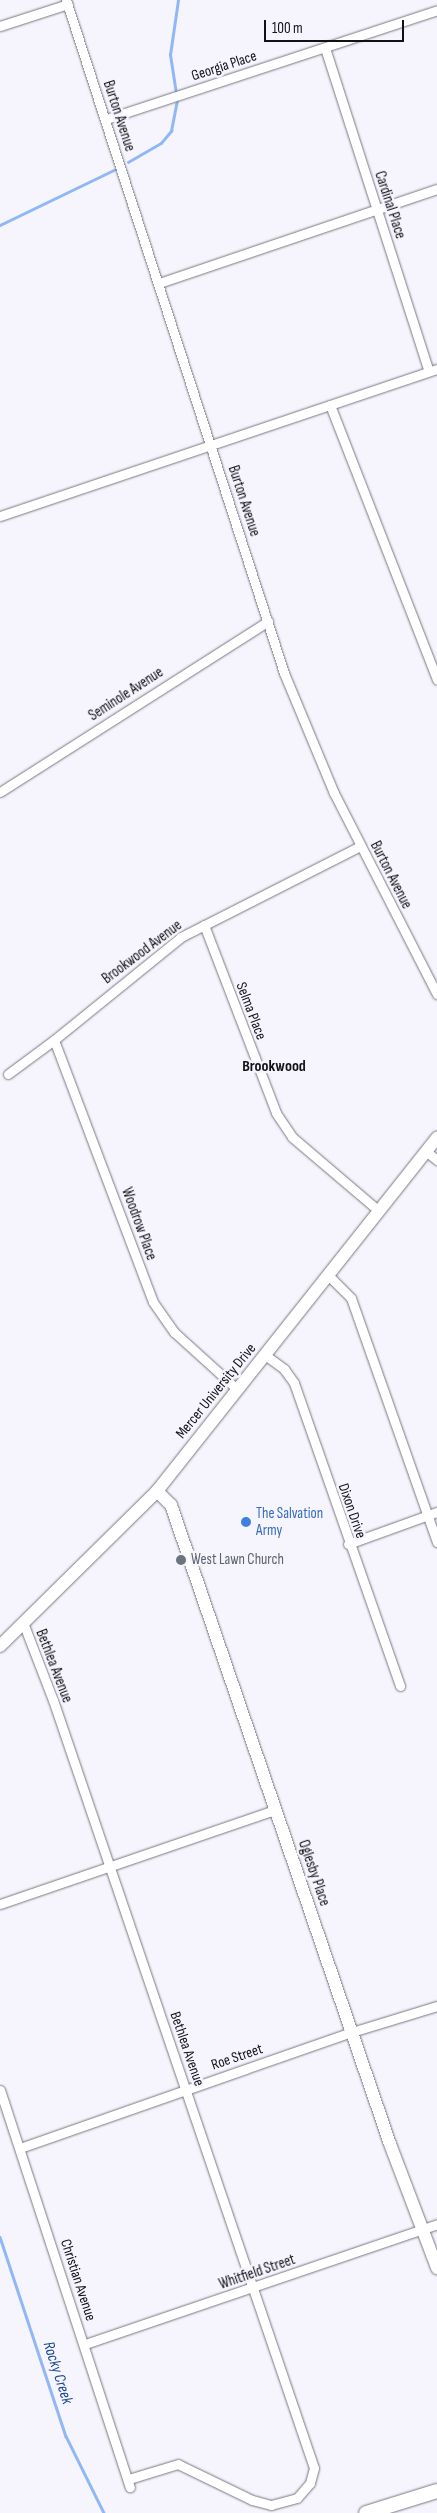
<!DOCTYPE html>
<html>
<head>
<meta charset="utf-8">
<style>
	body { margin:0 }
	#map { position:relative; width:437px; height:2513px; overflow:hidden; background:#f6f5fe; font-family:"Sofia Sans Condensed",sans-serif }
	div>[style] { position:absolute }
	.stream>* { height:2.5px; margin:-1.25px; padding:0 1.25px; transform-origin:1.25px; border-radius:1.25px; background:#90b8f7 }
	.roads { filter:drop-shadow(0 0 1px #78777f) drop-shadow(0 0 1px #78777f) }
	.street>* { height:9px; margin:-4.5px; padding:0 4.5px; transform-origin:4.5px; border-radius:4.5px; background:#fff }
	.secondary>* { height:12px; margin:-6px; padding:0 6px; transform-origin:6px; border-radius:6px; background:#fff }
	.primary>* { height:14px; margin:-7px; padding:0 7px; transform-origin:7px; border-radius:7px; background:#fff }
	.dots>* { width:14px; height:14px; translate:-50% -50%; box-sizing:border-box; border:2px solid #f6f5fe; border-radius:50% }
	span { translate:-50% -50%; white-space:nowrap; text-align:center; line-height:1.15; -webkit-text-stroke:5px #f6f5fe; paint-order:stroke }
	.street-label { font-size:15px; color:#121215 }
	.shop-label { font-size:15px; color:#366cbe }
	.left { translate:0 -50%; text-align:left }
	.worship-label { font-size:15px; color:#5b616d }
	.neighbourhood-label { font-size:16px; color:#121215; font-weight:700 }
	.water-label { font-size:16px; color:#16468e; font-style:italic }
	.scale { position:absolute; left:264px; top:20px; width:140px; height:22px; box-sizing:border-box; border:2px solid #121215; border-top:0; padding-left:6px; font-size:15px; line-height:18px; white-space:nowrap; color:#121215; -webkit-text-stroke:4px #f6f5fe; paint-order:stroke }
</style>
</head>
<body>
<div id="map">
	<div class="stream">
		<i style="left:128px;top:162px;width:38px;rotate:-30deg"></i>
		<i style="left:161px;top:143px;width:16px;rotate:-50deg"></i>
		<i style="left:171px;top:131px;width:32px;rotate:-79deg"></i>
		<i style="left:177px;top:100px;width:46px;rotate:-98.8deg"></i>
		<i style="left:170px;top:55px;width:56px;rotate:-81.7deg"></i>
		<i style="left:0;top:225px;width:127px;rotate:-25.8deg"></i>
		<i style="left:0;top:2237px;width:210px;rotate:71.7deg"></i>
		<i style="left:66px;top:2436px;width:86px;rotate:63.7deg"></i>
	</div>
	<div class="roads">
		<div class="street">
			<i style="left:66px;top:0;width:707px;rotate:72.05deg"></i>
			<i style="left:284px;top:673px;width:130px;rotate:67.4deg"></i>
			<i style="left:334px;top:793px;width:226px;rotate:62.9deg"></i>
			<i style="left:0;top:26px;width:71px;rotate:-17.9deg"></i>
			<i style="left:325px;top:48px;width:339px;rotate:72.2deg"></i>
			<i style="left:106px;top:119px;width:348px;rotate:-18.2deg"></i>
			<i style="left:159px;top:283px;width:293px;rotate:-18.7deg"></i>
			<i style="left:330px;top:405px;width:295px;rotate:68.7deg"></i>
			<i style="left:0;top:516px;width:461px;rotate:-18.6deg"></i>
			<i style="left:0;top:792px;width:318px;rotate:-32.5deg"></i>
			<i style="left:204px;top:925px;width:201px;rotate:69deg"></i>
			<i style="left:276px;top:1113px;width:29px;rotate:56deg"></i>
			<i style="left:292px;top:1137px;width:114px;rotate:40.4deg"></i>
			<i style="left:54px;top:1040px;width:280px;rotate:69.3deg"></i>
			<i style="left:153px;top:1302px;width:37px;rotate:55deg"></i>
			<i style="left:174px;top:1332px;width:86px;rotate:42.2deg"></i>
			<i style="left:8px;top:1074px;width:57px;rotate:-36.5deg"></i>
			<i style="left:54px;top:1040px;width:164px;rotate:-39deg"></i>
			<i style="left:181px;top:937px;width:201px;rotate:-26.9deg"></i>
			<i style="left:427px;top:1152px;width:13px;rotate:39deg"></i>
			<i style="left:329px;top:1276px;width:31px;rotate:45deg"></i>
			<i style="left:351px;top:1298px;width:259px;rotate:70.6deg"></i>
			<i style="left:265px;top:1355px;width:24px;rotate:36deg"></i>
			<i style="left:284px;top:1369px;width:17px;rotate:54deg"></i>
			<i style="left:294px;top:1383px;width:321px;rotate:70.7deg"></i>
			<i style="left:348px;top:1544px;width:95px;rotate:-19.8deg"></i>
			<i style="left:24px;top:1625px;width:80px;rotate:68.9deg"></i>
			<i style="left:53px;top:1700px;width:811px;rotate:71.23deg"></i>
			<i style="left:314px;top:2468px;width:16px;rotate:105deg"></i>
			<i style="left:310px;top:2483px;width:20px;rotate:131deg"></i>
			<i style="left:297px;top:2498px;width:27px;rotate:165deg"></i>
			<i style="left:271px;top:2505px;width:20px;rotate:-165deg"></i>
			<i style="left:252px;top:2500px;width:82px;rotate:-154.1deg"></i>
			<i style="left:178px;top:2464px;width:51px;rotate:163deg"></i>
			<i style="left:0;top:1904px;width:291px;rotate:-18.9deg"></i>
			<i style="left:0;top:2090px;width:418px;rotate:71.9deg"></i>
			<i style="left:20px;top:2148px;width:352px;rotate:-19.3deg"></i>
			<i style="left:352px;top:2032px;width:89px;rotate:-17deg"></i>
			<i style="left:85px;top:2344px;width:372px;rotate:-18.8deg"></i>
		</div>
		<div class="secondary">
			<i style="left:157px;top:1491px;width:20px;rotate:45deg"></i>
			<i style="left:171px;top:1505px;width:675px;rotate:71.08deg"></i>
			<i style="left:390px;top:2144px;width:133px;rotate:69.2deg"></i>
			<i style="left:0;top:1646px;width:221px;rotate:-44.6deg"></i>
			<i style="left:157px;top:1491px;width:451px;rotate:-51.6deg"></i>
		</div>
		<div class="primary">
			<i style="left:366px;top:2513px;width:74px;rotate:-17.2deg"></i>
		</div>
	</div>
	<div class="dots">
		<i style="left:246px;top:1522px;background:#3f7fe0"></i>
		<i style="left:181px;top:1560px;background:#6b7280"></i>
	</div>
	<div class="street-label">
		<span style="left:224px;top:66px;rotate:-18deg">Georgia Place</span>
		<span style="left:119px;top:116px;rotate:72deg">Burton Avenue</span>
		<span style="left:390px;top:205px;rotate:72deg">Cardinal Place</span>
		<span style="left:244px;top:501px;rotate:72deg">Burton Avenue</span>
		<span style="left:126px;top:694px;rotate:-33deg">Seminole Avenue</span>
		<span style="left:391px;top:875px;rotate:63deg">Burton Avenue</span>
		<span style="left:142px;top:952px;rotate:-37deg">Brookwood Avenue</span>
		<span style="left:251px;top:1011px;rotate:69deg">Selma Place</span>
		<span style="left:139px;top:1224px;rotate:70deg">Woodrow Place</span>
		<span style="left:216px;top:1391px;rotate:-51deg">Mercer University Drive</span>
		<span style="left:352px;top:1511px;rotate:71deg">Dixon Drive</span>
		<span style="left:54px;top:1666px;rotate:69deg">Bethlea Avenue</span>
		<span style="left:314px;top:1873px;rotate:71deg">Oglesby Place</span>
		<span style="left:187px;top:2049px;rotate:71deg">Bethlea Avenue</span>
		<span style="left:237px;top:2057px;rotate:-19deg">Roe Street</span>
		<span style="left:257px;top:2272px;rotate:-19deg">Whitfield Street</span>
		<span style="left:78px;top:2280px;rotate:72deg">Christian Avenue</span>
	</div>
	<div class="shop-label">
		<span class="left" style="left:256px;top:1522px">The Salvation<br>Army</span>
	</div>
	<div class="worship-label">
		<span class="left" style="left:191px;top:1560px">West Lawn Church</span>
	</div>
	<div class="neighbourhood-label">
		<span style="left:274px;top:1067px">Brookwood</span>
	</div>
	<div class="water-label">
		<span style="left:57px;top:2373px;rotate:72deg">Rocky Creek</span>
	</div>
	<div class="scale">100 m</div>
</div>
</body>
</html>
